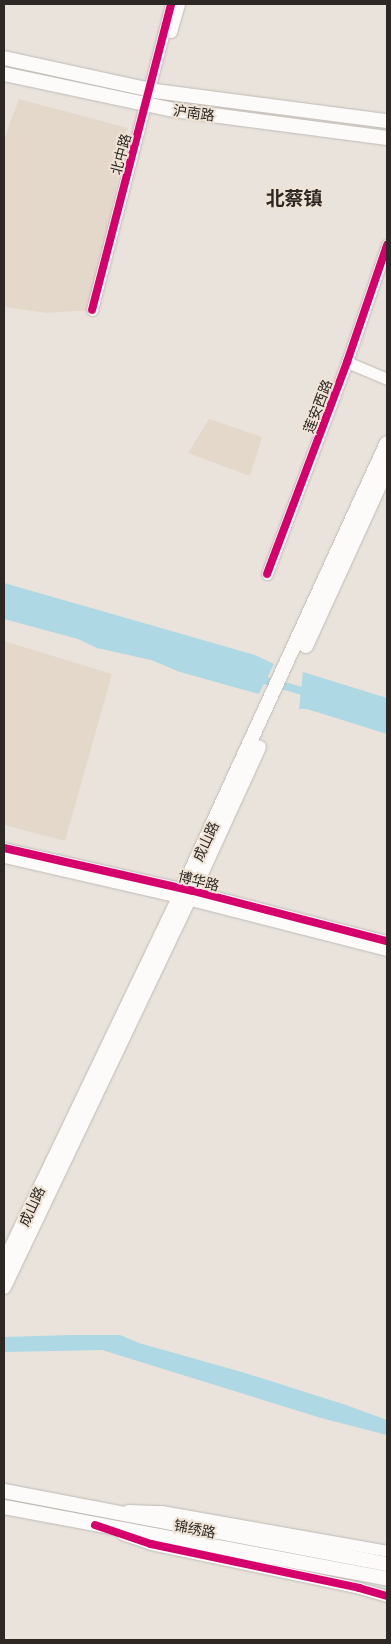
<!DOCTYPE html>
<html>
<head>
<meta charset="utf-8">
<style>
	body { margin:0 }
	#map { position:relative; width:391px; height:1644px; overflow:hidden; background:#e9e3dc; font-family:Georgia,"Noto Sans SC",serif }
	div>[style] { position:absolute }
	.built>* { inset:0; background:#e4d8cb }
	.water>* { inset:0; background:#aed8e3 }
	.canal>* { height:8px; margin:-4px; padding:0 4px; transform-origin:4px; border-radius:4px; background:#aed8e3 }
	.roads { filter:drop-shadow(0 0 1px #bfbab4) drop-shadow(0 0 1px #bfbab4) }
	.minor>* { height:11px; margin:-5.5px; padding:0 5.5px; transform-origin:5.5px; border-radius:5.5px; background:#fcfbfa }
	.major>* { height:14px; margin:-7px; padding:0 7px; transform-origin:7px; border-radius:7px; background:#fcfbfa }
	.cycleway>* { height:8px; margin:-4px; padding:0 4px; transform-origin:4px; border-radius:4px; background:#d6006c }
	span { translate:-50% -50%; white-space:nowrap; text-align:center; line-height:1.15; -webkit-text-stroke:4px #efe3d6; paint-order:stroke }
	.street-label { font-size:14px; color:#2d2824 }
	.district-label { font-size:19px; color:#2d2824; font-weight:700 }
	.frame { position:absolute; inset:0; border:5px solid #2d2824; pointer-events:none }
</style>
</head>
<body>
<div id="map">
	<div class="built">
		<i style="clip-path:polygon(19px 99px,128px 128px,92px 310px,47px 313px,4px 307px,4px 139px)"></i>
		<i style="clip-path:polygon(209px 419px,262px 437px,250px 476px,188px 453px)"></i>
		<i style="clip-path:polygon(4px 641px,112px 674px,65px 841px,4px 825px)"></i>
	</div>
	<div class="water">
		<i style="clip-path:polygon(4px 583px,255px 655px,274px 664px,259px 694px,180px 672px,151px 660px,97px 648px,78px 639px,4px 619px)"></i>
		<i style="clip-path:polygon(303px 672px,387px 698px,387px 734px,307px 709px,299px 709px)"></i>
		<i style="clip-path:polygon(70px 1335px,120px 1335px,139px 1343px,245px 1373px,346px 1405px,387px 1420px,387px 1435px,321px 1418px,102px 1350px,4px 1352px,4px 1337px)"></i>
	</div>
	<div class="canal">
		<i style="left:257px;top:678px;width:54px;rotate:16.1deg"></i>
	</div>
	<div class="roads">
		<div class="minor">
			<i style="left:171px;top:32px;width:29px;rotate:-74deg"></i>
			<i style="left:92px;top:310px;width:316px;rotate:-75.5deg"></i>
			<i style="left:347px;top:362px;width:43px;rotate:23deg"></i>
			<i style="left:267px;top:574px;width:227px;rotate:-69.3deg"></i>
			<i style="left:347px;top:362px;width:124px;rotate:-71.1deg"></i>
			<i style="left:4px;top:848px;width:194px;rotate:12.8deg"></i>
			<i style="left:193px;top:891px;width:200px;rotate:14.5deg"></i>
			<i style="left:4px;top:857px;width:180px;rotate:12.9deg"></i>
			<i style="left:179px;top:897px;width:215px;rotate:14.3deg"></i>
			<i style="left:128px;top:1510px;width:33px;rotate:2deg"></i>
			<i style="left:161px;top:1511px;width:230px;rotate:10deg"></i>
			<i style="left:122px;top:1534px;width:31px;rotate:19deg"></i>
			<i style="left:151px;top:1544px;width:213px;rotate:11.9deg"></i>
			<i style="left:359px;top:1588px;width:29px;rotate:16deg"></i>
		</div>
		<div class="major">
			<i style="left:4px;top:58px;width:155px;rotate:12.3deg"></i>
			<i style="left:155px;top:91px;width:234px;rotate:7.4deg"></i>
			<i style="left:4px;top:74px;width:174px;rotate:12deg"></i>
			<i style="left:174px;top:110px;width:215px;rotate:7.5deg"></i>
			<i style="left:306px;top:646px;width:195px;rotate:-65.4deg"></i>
			<i style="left:4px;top:1263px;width:406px;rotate:-64.4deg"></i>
			<i style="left:179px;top:897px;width:499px;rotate:-65.4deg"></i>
			<i style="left:4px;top:1287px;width:429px;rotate:-64.5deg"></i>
			<i style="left:189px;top:900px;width:168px;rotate:-65.4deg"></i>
			<i style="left:4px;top:1491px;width:390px;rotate:10.8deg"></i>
			<i style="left:4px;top:1507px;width:390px;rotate:10.6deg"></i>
		</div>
	</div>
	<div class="cycleway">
		<i style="left:92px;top:310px;width:316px;rotate:-75.5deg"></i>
		<i style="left:267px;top:574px;width:227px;rotate:-69.3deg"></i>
		<i style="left:347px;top:362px;width:124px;rotate:-71.1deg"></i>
		<i style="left:4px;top:848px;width:194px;rotate:12.8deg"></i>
		<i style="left:193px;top:891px;width:200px;rotate:14.5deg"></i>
		<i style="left:95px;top:1525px;width:59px;rotate:18.7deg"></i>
		<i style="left:151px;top:1544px;width:213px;rotate:11.9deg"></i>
		<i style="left:359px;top:1588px;width:29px;rotate:16deg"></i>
	</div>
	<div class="street-label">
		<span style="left:194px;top:112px;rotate:8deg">沪南路</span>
		<span style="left:120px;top:154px;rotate:-75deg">北中路</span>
		<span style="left:317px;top:406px;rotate:-69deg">莲安西路</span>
		<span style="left:205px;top:841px;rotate:-65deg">成山路</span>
		<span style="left:199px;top:880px;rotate:14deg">博华路</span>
		<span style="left:31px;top:1206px;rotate:-65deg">成山路</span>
		<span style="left:195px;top:1528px;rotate:11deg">锦绣路</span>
	</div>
	<div class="district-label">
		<span style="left:294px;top:197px">北蔡镇</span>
	</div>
	<div class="frame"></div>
</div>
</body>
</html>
